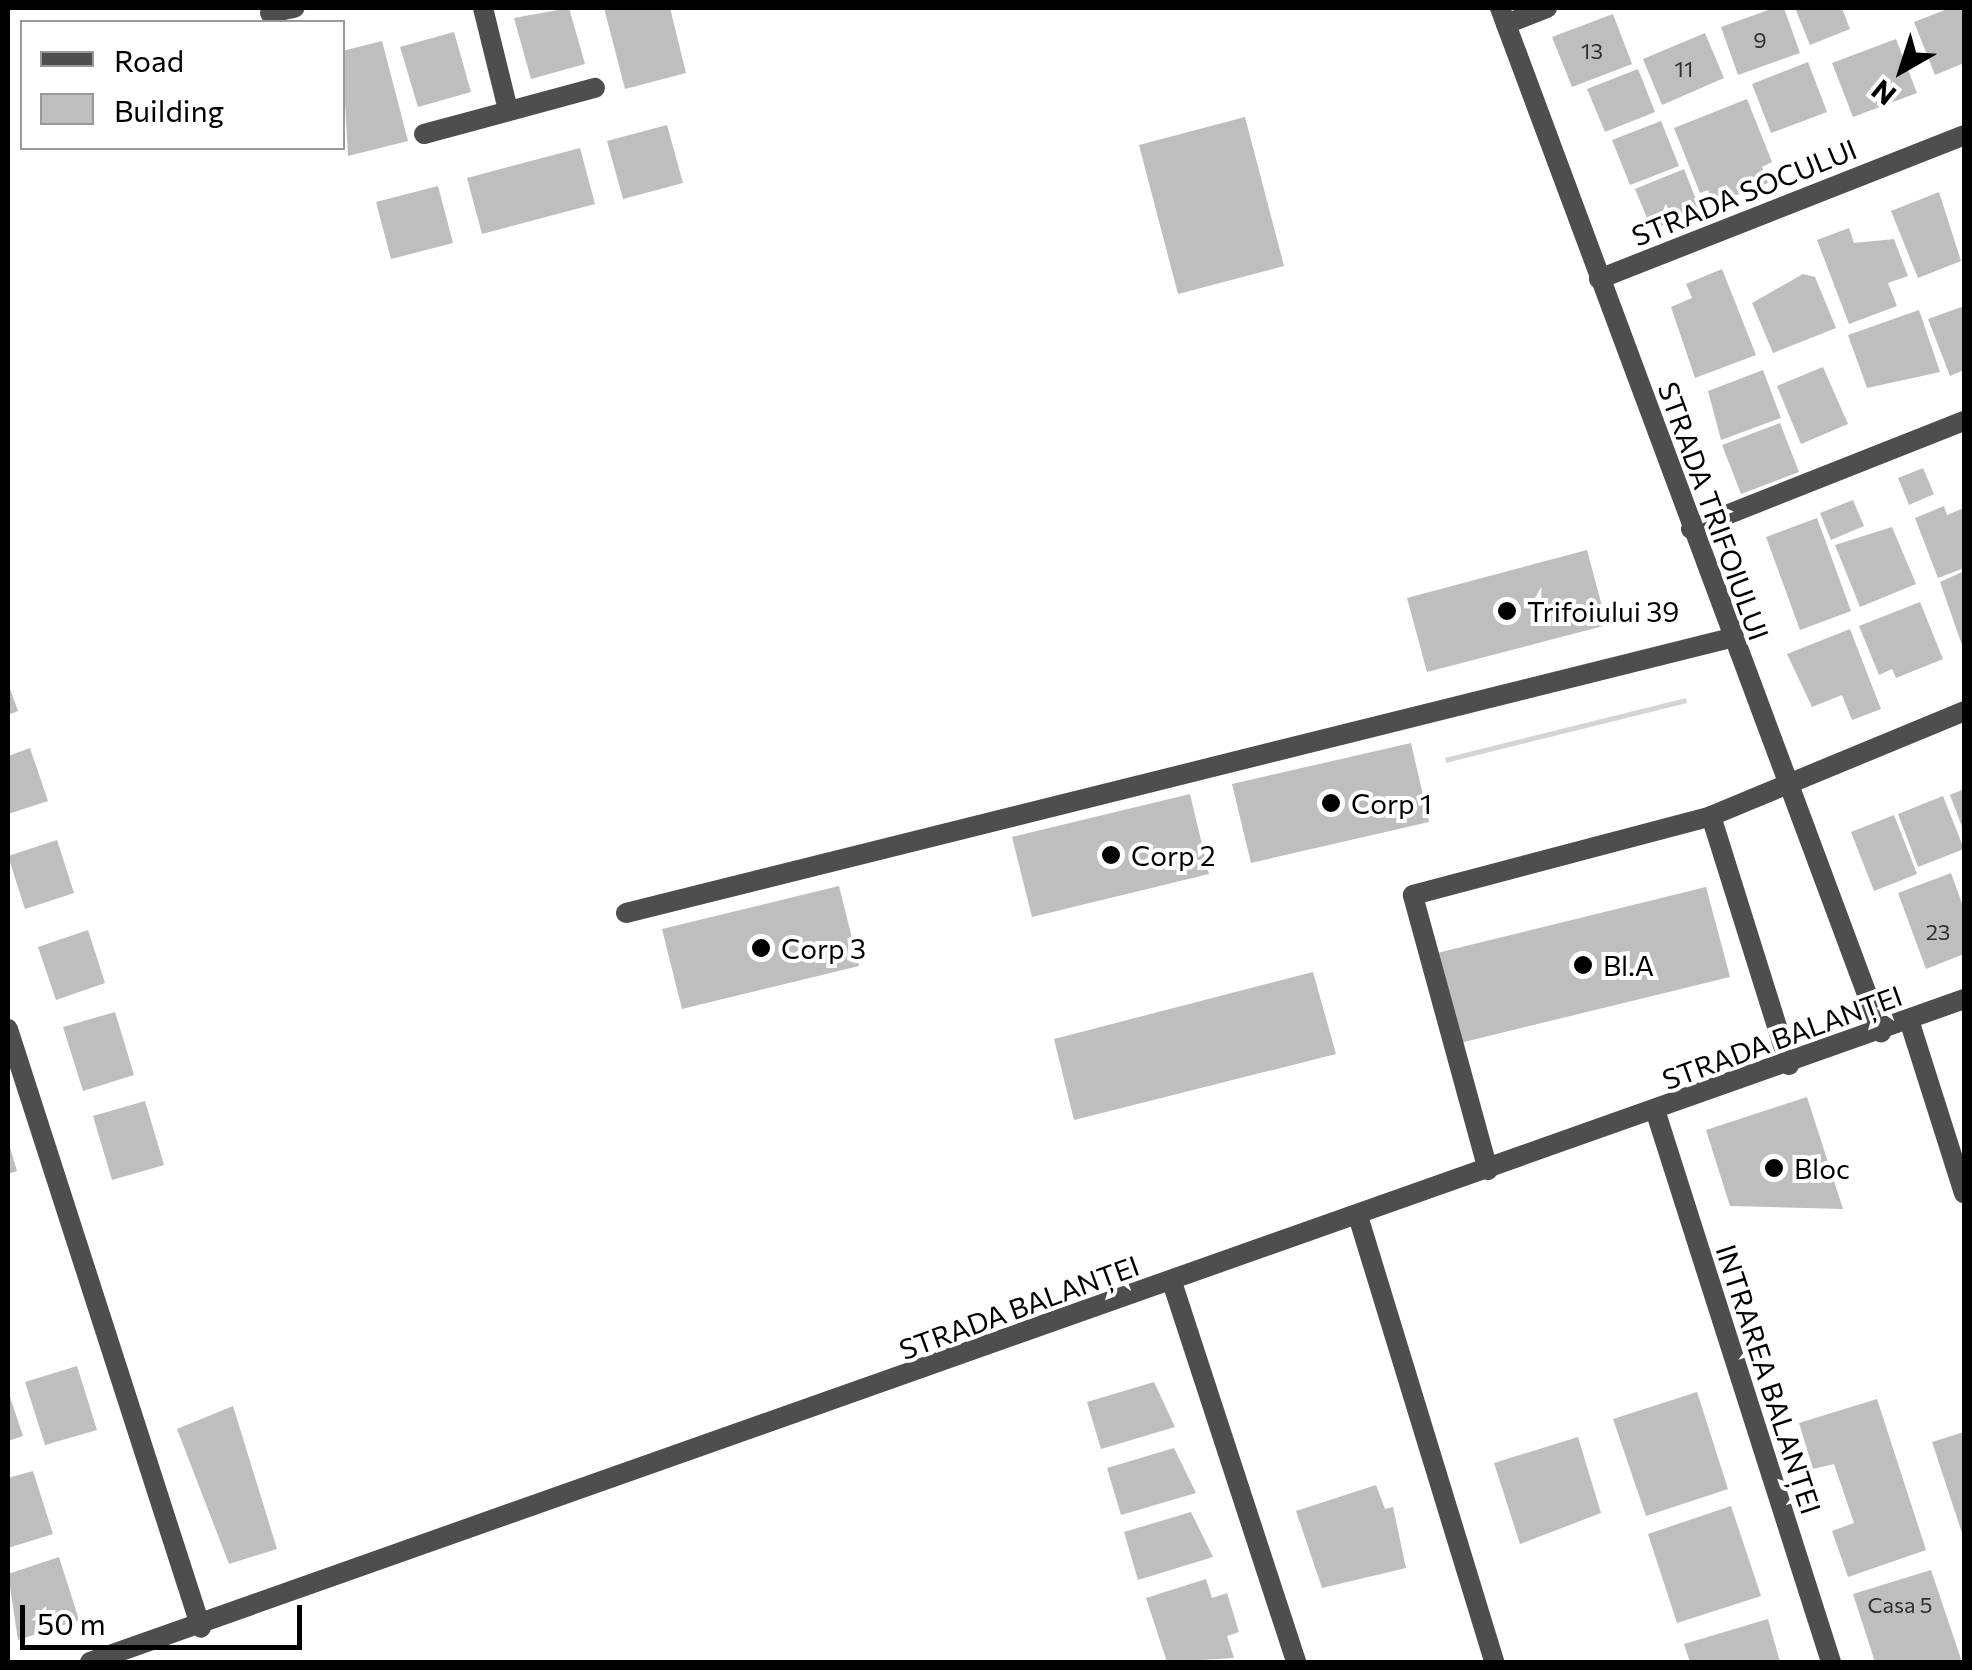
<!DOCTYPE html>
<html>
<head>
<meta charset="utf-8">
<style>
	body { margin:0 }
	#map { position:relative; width:1972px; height:1670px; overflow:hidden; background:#fff; font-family:Commissioner,sans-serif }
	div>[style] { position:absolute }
	.green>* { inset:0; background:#d5d5d5 }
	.building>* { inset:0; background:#bebebe }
	.street>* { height:20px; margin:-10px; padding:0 10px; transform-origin:10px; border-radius:10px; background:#4e4e4e }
	.dots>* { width:28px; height:28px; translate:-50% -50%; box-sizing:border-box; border:5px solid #fff; border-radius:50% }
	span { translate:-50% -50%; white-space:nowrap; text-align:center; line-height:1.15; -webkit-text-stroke:8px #fff; paint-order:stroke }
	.number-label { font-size:22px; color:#303030 }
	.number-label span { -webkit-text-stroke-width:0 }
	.street-label { font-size:28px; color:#000 }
	.poi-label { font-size:28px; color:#000 }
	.left { translate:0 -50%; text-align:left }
	.frame { position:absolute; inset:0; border:10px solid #000; pointer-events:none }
	.legend { position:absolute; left:20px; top:20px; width:325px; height:130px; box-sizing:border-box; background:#fff; border:2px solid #999; margin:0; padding:12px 18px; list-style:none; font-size:30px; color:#000 }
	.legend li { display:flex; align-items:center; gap:20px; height:50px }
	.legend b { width:50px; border:2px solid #999 }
	.north { position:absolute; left:1852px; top:20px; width:100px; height:100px; -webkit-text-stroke:8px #fff; paint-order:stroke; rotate:219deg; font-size:28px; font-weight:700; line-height:40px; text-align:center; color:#000 }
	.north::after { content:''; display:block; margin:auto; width:35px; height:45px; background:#000; clip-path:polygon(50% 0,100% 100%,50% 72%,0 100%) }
	.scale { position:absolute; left:20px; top:1605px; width:282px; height:45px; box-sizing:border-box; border:5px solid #000; border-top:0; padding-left:12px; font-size:30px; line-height:35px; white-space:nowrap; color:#000; -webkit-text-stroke:8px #fff; paint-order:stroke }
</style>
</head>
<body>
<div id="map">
	<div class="green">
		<i style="clip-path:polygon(1686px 698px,1687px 703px,1446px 763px,1445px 758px)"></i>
	</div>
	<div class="building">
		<i style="clip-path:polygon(569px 8px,585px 64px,531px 79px,514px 18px)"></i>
		<i style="clip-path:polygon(604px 8px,670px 8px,686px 73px,625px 89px)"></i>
		<i style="clip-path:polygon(1774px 8px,1784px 8px,1800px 53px,1738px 75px,1721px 27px)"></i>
		<i style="clip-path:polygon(1795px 8px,1842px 8px,1850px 29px,1810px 45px)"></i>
		<i style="clip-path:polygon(1950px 8px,1964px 8px,1964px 63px,1935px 75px,1914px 22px)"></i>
		<i style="clip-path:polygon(1613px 14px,1632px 64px,1572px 87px,1552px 37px)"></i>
		<i style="clip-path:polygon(454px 32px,471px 92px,418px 107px,400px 47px)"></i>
		<i style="clip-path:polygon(1705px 33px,1724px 78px,1662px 105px,1643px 59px)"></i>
		<i style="clip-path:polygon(1896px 39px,1917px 93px,1853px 117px,1832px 63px)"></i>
		<i style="clip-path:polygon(382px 41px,408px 141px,348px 156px,342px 51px)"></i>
		<i style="clip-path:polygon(1808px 62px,1827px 112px,1771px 133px,1752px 84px)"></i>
		<i style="clip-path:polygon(1638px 69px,1655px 112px,1605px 132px,1587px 89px)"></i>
		<i style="clip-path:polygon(1747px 99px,1772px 162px,1762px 167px,1768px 183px,1713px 204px,1708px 190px,1700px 193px,1674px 128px)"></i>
		<i style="clip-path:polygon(1245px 117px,1284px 266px,1178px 294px,1139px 145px)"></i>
		<i style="clip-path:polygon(1661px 121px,1679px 166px,1630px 185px,1612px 140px)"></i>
		<i style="clip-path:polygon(667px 125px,683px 183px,623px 199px,607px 141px)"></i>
		<i style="clip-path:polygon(580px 148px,595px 204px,482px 234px,467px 178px)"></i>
		<i style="clip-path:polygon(1684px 169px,1700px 210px,1652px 230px,1635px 189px)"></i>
		<i style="clip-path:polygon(438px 186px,453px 243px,391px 259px,376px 202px)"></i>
		<i style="clip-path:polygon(1939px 192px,1961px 261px,1918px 278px,1891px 211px)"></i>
		<i style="clip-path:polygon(1849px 228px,1854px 243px,1894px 239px,1908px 276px,1888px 283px,1897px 306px,1849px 324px,1817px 240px)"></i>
		<i style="clip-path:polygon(1722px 269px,1756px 355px,1695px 378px,1671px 307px,1692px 298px,1686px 284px)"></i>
		<i style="clip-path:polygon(1803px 274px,1815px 277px,1836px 328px,1773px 353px,1752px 303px)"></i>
		<i style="clip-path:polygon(1964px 306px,1964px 370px,1950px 376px,1928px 319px)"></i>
		<i style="clip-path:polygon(1919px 310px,1940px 372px,1867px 388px,1848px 335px)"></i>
		<i style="clip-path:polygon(1823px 367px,1848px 424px,1801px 444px,1777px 386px)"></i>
		<i style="clip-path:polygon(1763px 370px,1781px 418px,1721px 440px,1708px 391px)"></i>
		<i style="clip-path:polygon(1780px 423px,1799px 472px,1741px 494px,1722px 445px)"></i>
		<i style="clip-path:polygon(1923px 468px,1934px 494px,1909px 505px,1898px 478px)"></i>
		<i style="clip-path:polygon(1853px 500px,1864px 526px,1831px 540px,1820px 513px)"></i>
		<i style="clip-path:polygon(1944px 506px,1947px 515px,1964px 508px,1964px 568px,1938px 578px,1915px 518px)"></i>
		<i style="clip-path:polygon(1817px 518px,1851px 611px,1800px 630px,1766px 537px)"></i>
		<i style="clip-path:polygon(1892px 527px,1916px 584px,1860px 607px,1835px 545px)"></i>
		<i style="clip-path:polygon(1587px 550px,1607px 625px,1427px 672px,1407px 598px)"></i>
		<i style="clip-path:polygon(1962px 572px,1964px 577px,1964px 651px,1940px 582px)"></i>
		<i style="clip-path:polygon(1920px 602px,1943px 659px,1896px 678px,1892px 669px,1879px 675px,1859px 626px)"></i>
		<i style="clip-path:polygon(1850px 629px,1881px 709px,1852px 720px,1842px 695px,1812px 707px,1787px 654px)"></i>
		<i style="clip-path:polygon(8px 683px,18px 711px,8px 715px)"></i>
		<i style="clip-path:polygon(1411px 743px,1429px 822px,1251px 863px,1232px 784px)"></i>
		<i style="clip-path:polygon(30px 748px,48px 801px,8px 814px,8px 756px)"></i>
		<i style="clip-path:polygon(1964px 789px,1964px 832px,1950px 795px)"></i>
		<i style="clip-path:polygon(1190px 794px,1209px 874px,1032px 917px,1012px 837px)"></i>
		<i style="clip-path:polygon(1943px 796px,1964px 849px,1918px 867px,1898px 814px)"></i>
		<i style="clip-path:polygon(1894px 815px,1917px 874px,1874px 891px,1851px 832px)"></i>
		<i style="clip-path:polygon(57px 840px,74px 893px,25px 909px,8px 856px)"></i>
		<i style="clip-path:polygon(1951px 873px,1964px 909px,1964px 954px,1926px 969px,1898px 893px)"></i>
		<i style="clip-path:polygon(839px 886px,859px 966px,682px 1009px,662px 929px)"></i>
		<i style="clip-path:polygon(1706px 887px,1730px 977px,1460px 1043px,1437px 953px)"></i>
		<i style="clip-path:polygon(88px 930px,105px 983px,56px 1000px,38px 947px)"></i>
		<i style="clip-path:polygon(1313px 972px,1336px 1054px,1074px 1120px,1054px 1039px)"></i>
		<i style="clip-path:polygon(115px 1012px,134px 1075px,83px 1091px,63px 1027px)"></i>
		<i style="clip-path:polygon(1807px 1097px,1843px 1209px,1730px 1206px,1706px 1130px)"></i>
		<i style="clip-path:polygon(145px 1101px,164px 1165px,112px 1180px,93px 1116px)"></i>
		<i style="clip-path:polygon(8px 1141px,17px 1171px,8px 1174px)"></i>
		<i style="clip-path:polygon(77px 1366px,97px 1430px,45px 1445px,25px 1382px)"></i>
		<i style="clip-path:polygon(1154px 1382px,1175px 1427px,1101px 1449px,1087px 1402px)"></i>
		<i style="clip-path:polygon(8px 1391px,23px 1436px,8px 1441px)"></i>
		<i style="clip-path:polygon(1697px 1392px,1728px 1489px,1646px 1516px,1613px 1419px)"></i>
		<i style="clip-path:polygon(1877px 1399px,1926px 1550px,1848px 1577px,1832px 1531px,1854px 1523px,1834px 1464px,1813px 1469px,1799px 1423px)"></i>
		<i style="clip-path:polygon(233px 1406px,277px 1549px,229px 1564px,177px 1429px)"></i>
		<i style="clip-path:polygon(1964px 1432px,1964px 1539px,1932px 1442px)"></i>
		<i style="clip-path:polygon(1578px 1437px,1601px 1513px,1520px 1544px,1494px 1463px)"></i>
		<i style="clip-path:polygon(1174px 1448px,1196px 1493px,1121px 1515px,1107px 1468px)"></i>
		<i style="clip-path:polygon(33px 1471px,53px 1534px,8px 1548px,8px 1478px)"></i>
		<i style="clip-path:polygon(1376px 1485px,1385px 1509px,1393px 1507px,1406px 1568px,1322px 1588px,1296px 1511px)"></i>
		<i style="clip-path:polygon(1731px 1506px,1761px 1596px,1677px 1623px,1648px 1534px)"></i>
		<i style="clip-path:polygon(1191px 1512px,1213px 1557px,1138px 1580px,1124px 1532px)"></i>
		<i style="clip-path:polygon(59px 1557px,79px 1620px,18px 1640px,8px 1574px)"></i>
		<i style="clip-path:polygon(1931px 1570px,1962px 1662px,1875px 1662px,1853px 1594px)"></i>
		<i style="clip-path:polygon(1206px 1579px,1212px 1598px,1227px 1593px,1239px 1632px,1227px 1636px,1234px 1658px,1167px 1662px,1146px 1598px)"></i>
		<i style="clip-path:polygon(1768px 1619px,1780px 1662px,1690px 1662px,1684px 1644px)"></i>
	</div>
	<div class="street">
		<i style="left:483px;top:8px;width:105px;rotate:76.2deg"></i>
		<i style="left:1500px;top:8px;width:1093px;rotate:69.59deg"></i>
		<i style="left:270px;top:13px;width:25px;rotate:-12deg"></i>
		<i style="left:1506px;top:24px;width:44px;rotate:-21.3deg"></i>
		<i style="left:424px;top:134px;width:177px;rotate:-15.1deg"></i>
		<i style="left:1599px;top:279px;width:392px;rotate:-21.5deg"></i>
		<i style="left:1691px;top:529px;width:294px;rotate:-21.6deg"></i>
		<i style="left:1711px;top:816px;width:261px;rotate:72.6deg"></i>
		<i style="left:626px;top:913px;width:1139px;rotate:-13.98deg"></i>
		<i style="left:1909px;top:1020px;width:182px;rotate:72.4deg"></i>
		<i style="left:8px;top:1029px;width:629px;rotate:72.14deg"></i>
		<i style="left:1656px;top:1113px;width:576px;rotate:72.32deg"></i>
		<i style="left:1488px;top:1170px;width:285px;rotate:-105.3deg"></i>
		<i style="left:1413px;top:895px;width:308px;rotate:-14.8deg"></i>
		<i style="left:1711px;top:816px;width:274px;rotate:-22.5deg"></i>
		<i style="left:1358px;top:1216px;width:466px;rotate:73deg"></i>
		<i style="left:1172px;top:1282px;width:400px;rotate:71.9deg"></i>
		<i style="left:90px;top:1662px;width:1988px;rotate:-19.48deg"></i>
	</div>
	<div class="dots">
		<i style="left:1507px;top:611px;background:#000"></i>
		<i style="left:1331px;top:803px;background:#000"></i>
		<i style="left:1111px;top:855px;background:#000"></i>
		<i style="left:761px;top:948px;background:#000"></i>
		<i style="left:1583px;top:965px;background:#000"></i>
		<i style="left:1774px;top:1168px;background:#000"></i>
	</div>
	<div class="number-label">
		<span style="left:1760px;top:40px">9</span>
		<span style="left:1592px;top:51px">13</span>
		<span style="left:1684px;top:69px">11</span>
		<span style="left:1938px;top:932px">23</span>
		<span style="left:1900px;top:1605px">Casa 5</span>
	</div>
	<div class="street-label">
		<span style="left:1744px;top:192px;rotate:-22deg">STRADA SOCULUI</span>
		<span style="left:1714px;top:511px;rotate:70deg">STRADA TRIFOIULUI</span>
		<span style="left:1782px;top:1037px;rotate:-20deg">STRADA BALANȚEI</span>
		<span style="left:1019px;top:1307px;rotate:-20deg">STRADA BALANȚEI</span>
		<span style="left:1769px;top:1379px;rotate:72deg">INTRAREA BALANȚEI</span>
	</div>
	<div class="poi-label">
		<span class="left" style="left:1527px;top:611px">Trifoiului 39</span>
		<span class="left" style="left:1351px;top:803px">Corp 1</span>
		<span class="left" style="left:1131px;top:855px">Corp 2</span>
		<span class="left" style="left:781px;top:948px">Corp 3</span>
		<span class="left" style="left:1603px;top:965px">Bl.A</span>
		<span class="left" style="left:1794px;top:1168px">Bloc</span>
	</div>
	<div class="frame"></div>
	<ul class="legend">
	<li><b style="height:12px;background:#4e4e4e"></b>Road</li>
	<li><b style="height:28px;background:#bebebe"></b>Building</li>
	</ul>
	<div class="north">N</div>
	<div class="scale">50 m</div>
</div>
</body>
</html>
